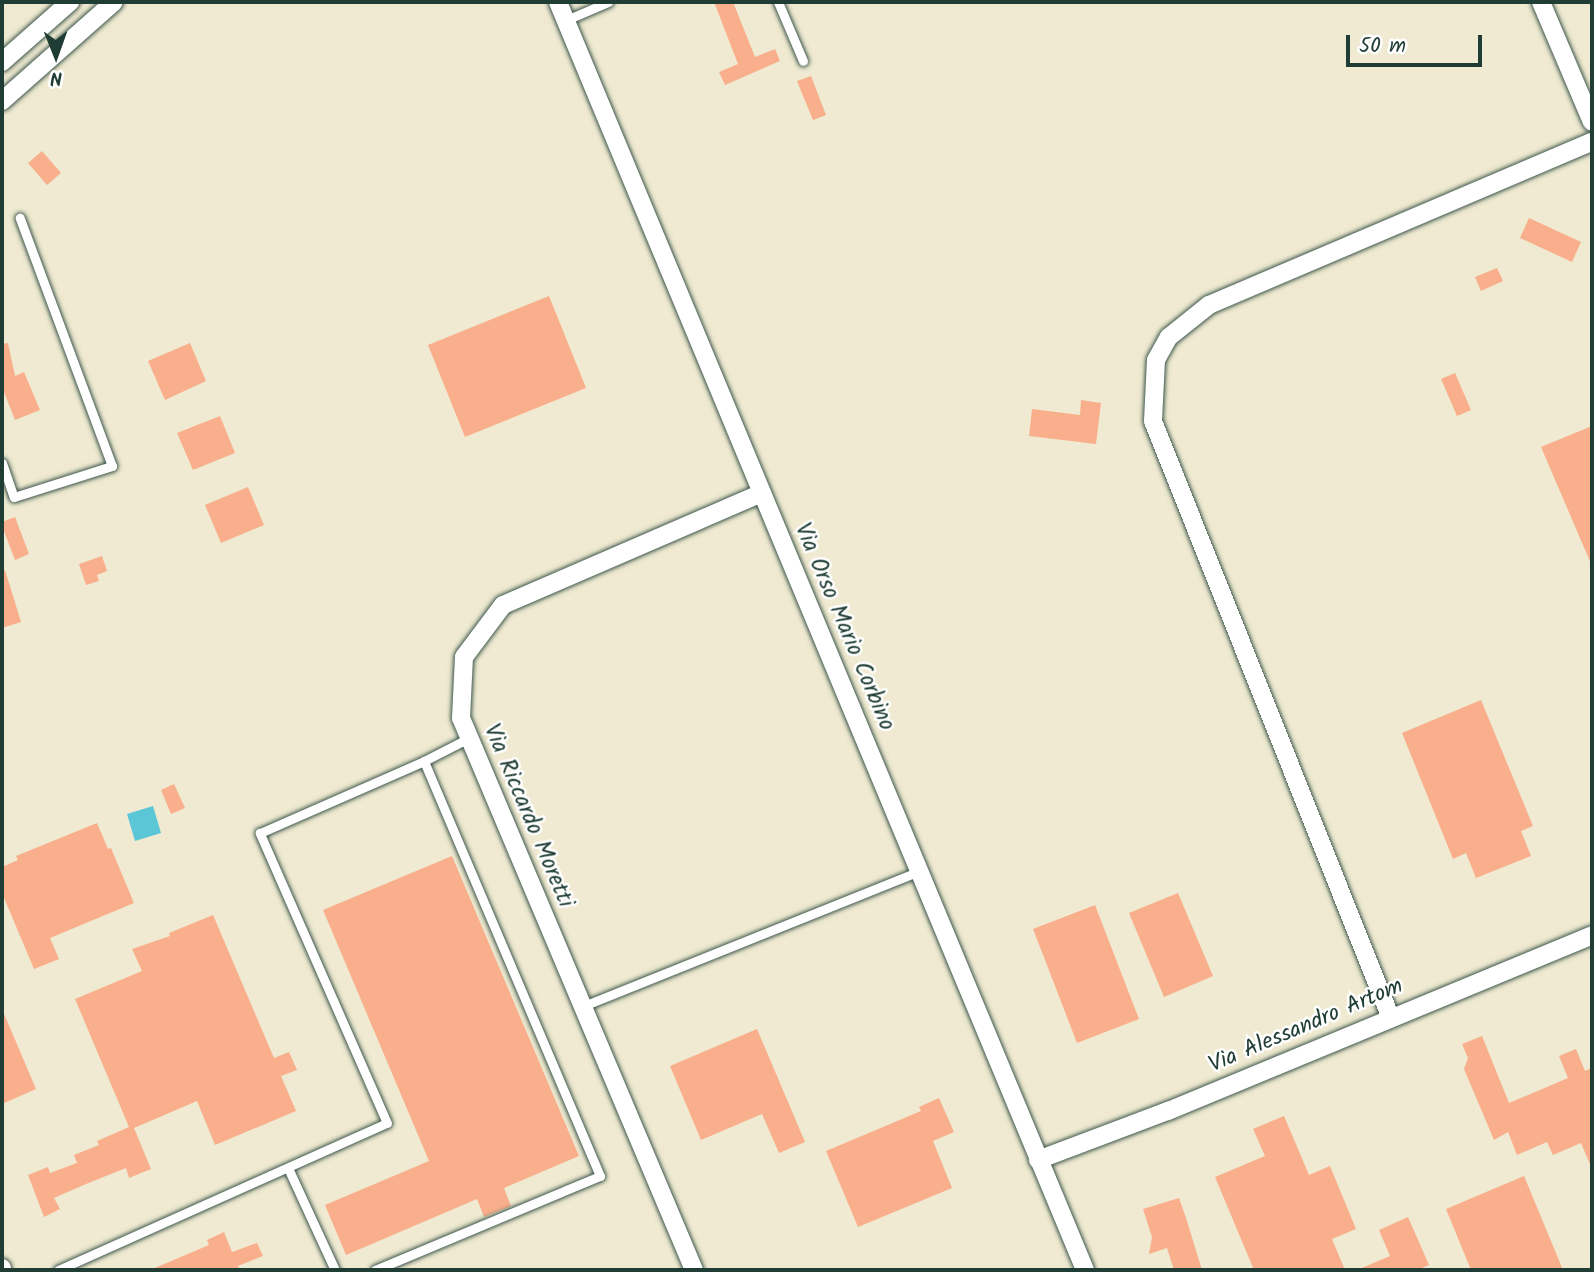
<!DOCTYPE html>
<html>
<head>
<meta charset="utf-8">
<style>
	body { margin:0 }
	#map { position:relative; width:1594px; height:1272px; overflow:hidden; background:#efead1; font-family:Kalam,sans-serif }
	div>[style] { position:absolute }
	.water>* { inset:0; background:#5bc6d5 }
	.building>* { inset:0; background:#f9af8c }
	.roads { filter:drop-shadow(0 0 2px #3e574c) drop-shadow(0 0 2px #3e574c) }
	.service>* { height:9px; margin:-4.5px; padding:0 4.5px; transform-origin:4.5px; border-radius:4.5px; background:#fff }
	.minor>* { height:18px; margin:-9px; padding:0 9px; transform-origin:9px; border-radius:9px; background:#fff }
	span { translate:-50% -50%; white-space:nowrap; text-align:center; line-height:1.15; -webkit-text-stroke:5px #fff; paint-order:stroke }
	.street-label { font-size:23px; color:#1f3d34 }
	.frame { position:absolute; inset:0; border:4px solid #1f3d34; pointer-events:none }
	.north { position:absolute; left:21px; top:21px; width:70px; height:70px; -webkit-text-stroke:5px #fff; paint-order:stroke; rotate:179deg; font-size:19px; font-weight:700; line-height:28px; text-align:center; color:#1f3d34 }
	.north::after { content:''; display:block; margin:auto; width:24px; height:32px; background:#1f3d34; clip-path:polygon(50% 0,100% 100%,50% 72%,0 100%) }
	.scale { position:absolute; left:1346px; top:35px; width:136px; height:32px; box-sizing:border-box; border:4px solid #1f3d34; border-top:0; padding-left:9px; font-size:21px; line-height:24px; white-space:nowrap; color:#1f3d34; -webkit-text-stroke:5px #fff; paint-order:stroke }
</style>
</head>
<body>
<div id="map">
	<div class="water">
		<i style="clip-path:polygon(153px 806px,161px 833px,135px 841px,127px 814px)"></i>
	</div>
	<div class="building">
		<i style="clip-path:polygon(714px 2px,733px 2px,755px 57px,775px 49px,780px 61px,725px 85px,719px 72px,738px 64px)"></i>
		<i style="clip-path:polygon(811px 76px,826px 115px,813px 120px,797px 81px)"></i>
		<i style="clip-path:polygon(42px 151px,61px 173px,47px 185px,28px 163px)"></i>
		<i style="clip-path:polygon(1529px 218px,1581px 242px,1572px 262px,1520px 238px)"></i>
		<i style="clip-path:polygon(1497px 268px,1503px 281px,1481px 291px,1475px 277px)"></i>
		<i style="clip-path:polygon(549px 296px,586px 388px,465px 437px,428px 345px)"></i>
		<i style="clip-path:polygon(8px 343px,15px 376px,24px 372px,40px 410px,15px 420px,2px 387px,2px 344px)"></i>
		<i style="clip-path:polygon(190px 343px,206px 381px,165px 400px,148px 361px)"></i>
		<i style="clip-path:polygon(1455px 373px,1471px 410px,1457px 416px,1441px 379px)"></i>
		<i style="clip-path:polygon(1081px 400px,1101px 403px,1096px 444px,1029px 436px,1032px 409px,1080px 415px)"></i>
		<i style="clip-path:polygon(220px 416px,235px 453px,193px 470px,177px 433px)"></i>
		<i style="clip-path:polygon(1592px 426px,1592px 566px,1541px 447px)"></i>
		<i style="clip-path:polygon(248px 487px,264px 525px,221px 543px,205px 505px)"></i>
		<i style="clip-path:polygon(15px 517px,29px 554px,15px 560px,2px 526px,2px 522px)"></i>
		<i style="clip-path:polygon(102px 556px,107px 571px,97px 575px,99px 581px,86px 585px,79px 564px)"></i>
		<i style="clip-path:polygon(5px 570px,21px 622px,2px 628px,2px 571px)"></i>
		<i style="clip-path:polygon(1481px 700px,1533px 826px,1521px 831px,1531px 856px,1476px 878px,1466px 853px,1453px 859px,1402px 733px)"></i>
		<i style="clip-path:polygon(174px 784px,185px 808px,171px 814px,161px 790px)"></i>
		<i style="clip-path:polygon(97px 823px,108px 849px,111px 848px,134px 903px,50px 938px,59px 959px,34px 969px,2px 893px,2px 867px,18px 860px,16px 856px)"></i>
		<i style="clip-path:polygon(452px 856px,579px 1156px,504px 1188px,511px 1206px,484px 1217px,477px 1199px,346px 1255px,325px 1205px,429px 1161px,323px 910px)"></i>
		<i style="clip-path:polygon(1178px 893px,1213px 976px,1164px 997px,1129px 913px)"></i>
		<i style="clip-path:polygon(1095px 905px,1139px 1019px,1077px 1043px,1033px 929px)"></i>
		<i style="clip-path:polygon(213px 915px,274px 1058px,289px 1052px,297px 1070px,281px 1076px,296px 1111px,215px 1145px,197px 1101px,134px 1128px,151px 1169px,129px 1178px,126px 1168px,86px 1184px,54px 1198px,60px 1209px,44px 1217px,28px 1175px,48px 1167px,50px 1173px,77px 1163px,74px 1155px,99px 1145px,97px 1141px,129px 1127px,75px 999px,142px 971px,132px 949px,170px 936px,169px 933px)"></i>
		<i style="clip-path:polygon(2px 1009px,36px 1089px,2px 1104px)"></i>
		<i style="clip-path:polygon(757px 1029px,805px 1142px,779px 1153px,762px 1114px,701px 1140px,670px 1066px)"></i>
		<i style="clip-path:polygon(1482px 1036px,1509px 1103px,1568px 1078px,1559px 1056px,1576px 1049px,1585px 1071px,1592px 1068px,1592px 1169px,1581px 1143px,1553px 1155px,1547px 1142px,1517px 1155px,1508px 1132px,1494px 1140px,1464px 1069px,1468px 1058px,1462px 1044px)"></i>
		<i style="clip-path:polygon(939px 1098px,954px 1132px,933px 1141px,952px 1188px,858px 1227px,826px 1151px,921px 1111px,919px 1107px)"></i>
		<i style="clip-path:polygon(1284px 1116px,1309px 1175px,1330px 1166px,1356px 1229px,1332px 1239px,1345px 1270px,1254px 1270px,1215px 1177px,1265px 1156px,1253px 1129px)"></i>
		<i style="clip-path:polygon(1524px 1176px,1563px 1270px,1471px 1270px,1446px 1209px)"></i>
		<i style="clip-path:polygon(1179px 1198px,1186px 1218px,1202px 1270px,1174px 1270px,1167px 1248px,1149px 1254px,1152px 1237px,1143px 1209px)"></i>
		<i style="clip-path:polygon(1408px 1217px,1429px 1265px,1417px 1270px,1357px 1270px,1390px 1256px,1379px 1230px)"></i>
		<i style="clip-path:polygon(224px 1232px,232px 1252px,257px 1243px,263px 1256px,238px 1266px,240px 1270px,150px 1270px,209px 1245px,207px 1240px)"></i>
	</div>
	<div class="roads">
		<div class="service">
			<i style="left:778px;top:2px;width:64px;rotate:67deg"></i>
			<i style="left:566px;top:20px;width:46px;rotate:-23.2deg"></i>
			<i style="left:2px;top:463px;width:36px;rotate:71deg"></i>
			<i style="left:14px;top:497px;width:103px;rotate:-17.6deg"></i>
			<i style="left:112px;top:466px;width:265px;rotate:-110.4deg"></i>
			<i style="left:581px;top:1007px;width:364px;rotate:-21.9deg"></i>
			<i style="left:288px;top:1168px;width:112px;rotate:65.3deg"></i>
			<i style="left:58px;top:1270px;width:360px;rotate:-24.1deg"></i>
			<i style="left:387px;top:1123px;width:317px;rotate:-113.7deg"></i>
			<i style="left:260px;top:833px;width:179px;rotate:-23.7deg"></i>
			<i style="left:424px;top:761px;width:51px;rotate:-27.1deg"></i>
			<i style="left:375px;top:1270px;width:244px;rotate:-22.7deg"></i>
			<i style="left:600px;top:1176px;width:451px;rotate:-113deg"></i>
		</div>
		<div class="minor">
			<i style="left:558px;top:2px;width:1373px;rotate:67.43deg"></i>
			<i style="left:1541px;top:2px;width:130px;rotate:67deg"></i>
			<i style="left:2px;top:62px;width:91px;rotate:-41.4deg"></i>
			<i style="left:2px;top:101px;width:149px;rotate:-41.5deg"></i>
			<i style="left:1390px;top:1016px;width:640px;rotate:-111.72deg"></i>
			<i style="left:1153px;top:421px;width:61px;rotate:-87.2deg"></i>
			<i style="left:1156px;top:360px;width:26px;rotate:-61deg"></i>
			<i style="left:1169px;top:337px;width:51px;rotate:-38.7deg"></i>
			<i style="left:1209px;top:305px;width:416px;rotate:-23.1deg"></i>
			<i style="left:1038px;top:1160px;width:139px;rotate:-20.7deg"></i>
			<i style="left:1168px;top:1111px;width:459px;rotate:-22.5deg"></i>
			<i style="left:2px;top:1268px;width:2px;rotate:90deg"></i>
			<i style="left:694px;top:1270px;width:599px;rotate:-112.88deg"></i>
			<i style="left:461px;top:718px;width:61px;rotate:-87.2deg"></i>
			<i style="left:464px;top:657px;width:65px;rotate:-53.1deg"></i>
			<i style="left:503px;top:605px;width:282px;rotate:-23.4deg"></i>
		</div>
	</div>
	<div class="street-label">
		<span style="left:844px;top:627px;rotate:67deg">Via Orso Mario Corbino</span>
		<span style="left:528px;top:816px;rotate:67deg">Via Riccardo Moretti</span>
		<span style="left:1306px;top:1026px;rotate:-23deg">Via Alessandro Artom</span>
	</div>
	<div class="frame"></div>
	<div class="north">N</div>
	<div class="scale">50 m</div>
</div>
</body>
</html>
